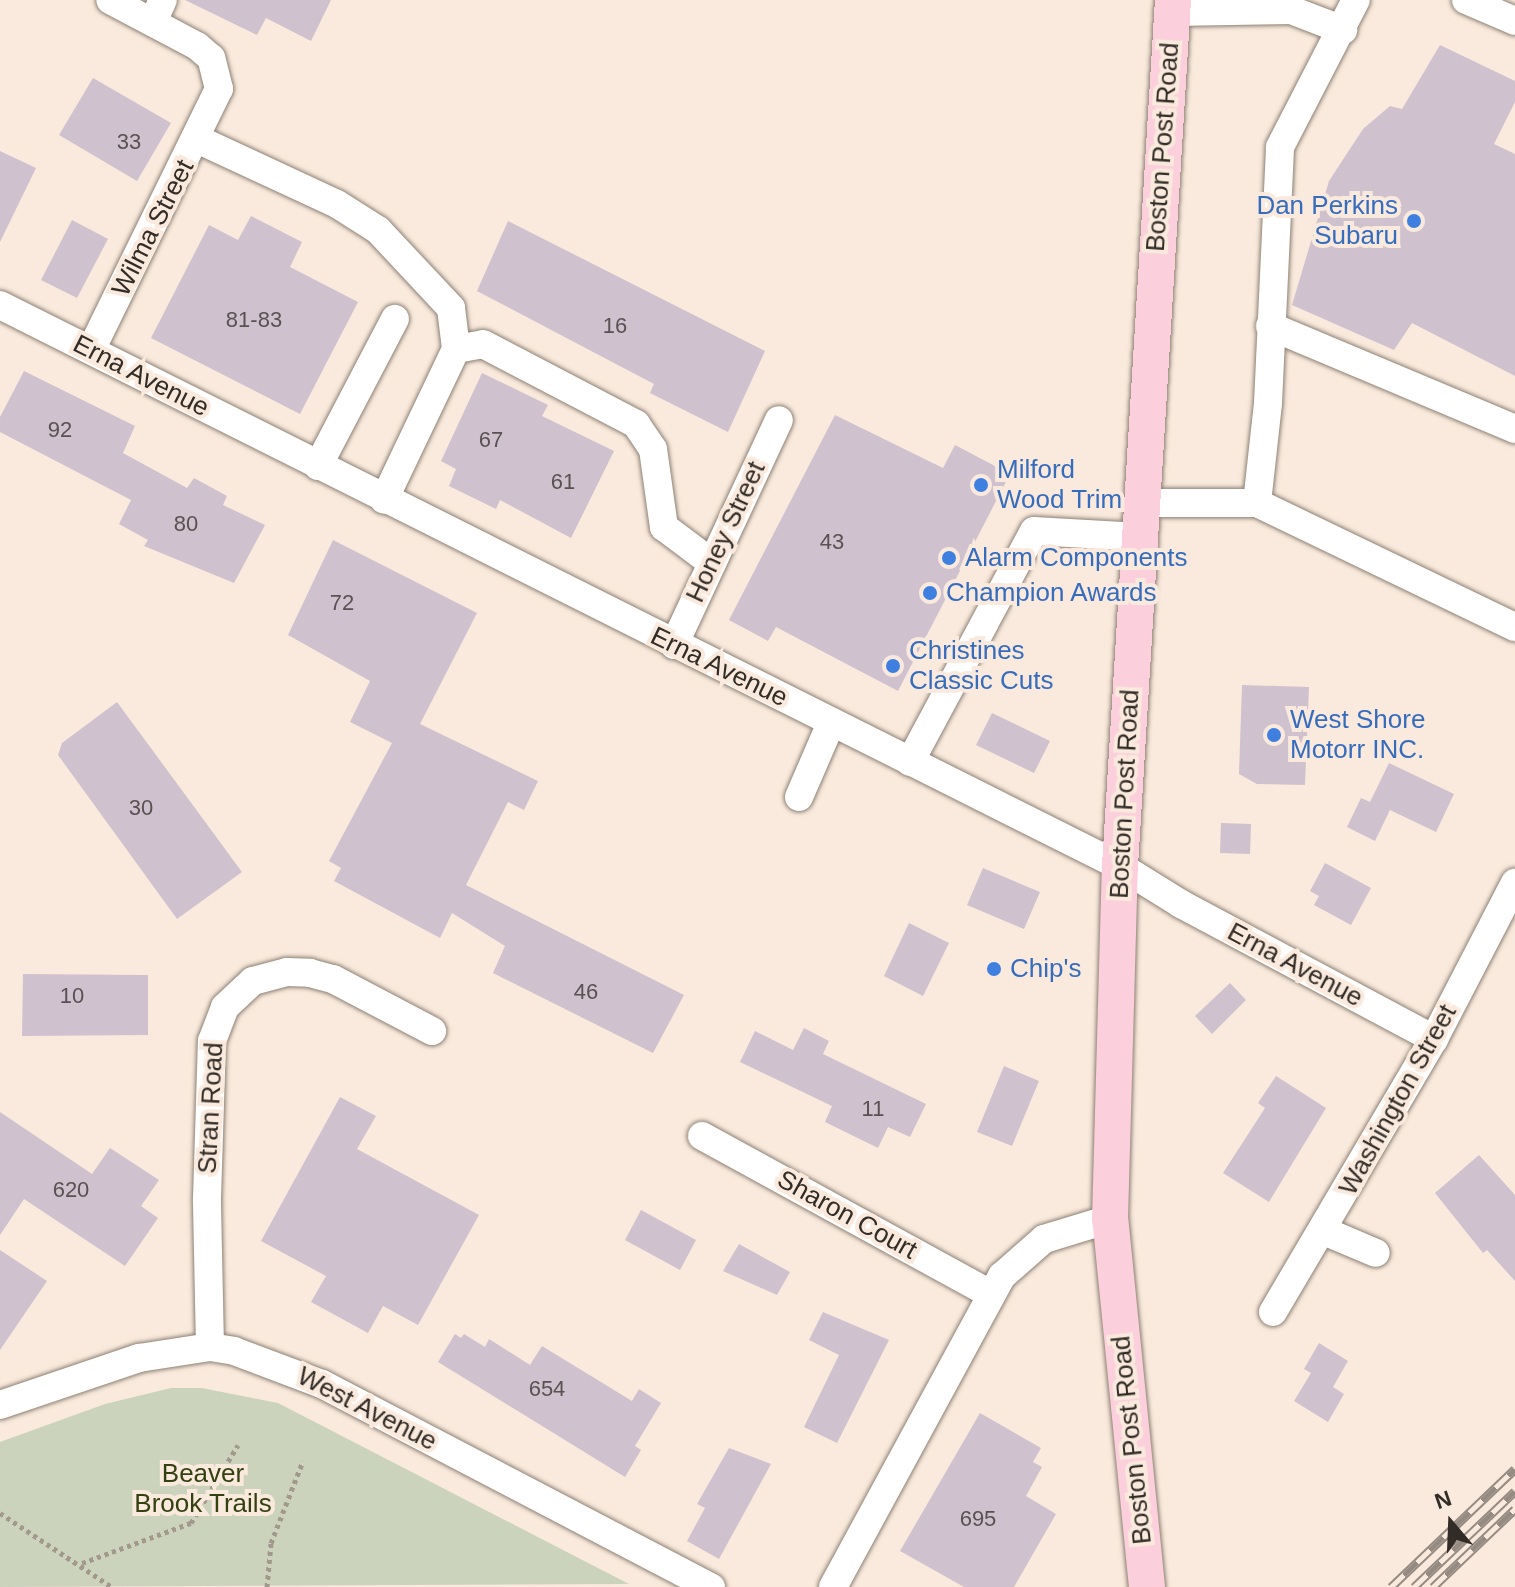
<!DOCTYPE html>
<html>
<head>
<meta charset="utf-8">
<style>
	body { margin:0 }
	#map { position:relative; width:1515px; height:1587px; overflow:hidden; background:#f9eadd; font-family:Arial,sans-serif }
	div>[style] { position:absolute }
	.green>* { inset:0; background:#cbd3bd }
	.building>* { inset:0; background:#d0c1ce }
	.path>* { height:5px; margin-top:-2.5px; transform-origin:0; background:repeating-linear-gradient(90deg,#a3988e 0 4px,transparent 0 8px) }
	.roads { filter:drop-shadow(0 0 2px #8e8174) drop-shadow(0 0 2px #8e8174) }
	.minor>* { height:28px; margin:-14px; padding:0 14px; transform-origin:14px; border-radius:14px; background:#fff }
	.major>* { height:36px; margin:-18px; padding:0 18px; transform-origin:18px; border-radius:18px; background:#fbcfdb }
	.rail>* { height:9px; margin-top:-4.5px; transform-origin:0; background:repeating-linear-gradient(90deg,#f9eadd 0 18px,#968b82 0 36px); box-sizing:border-box; border-block:2px solid #968b82 }
	.dots>* { width:22px; height:22px; translate:-50% -50%; box-sizing:border-box; border:4px solid #f9eadd; border-radius:50% }
	span { translate:-50% -50%; white-space:nowrap; text-align:center; line-height:1.15; -webkit-text-stroke:8px #f9eadd; paint-order:stroke }
	.number-label { font-size:22px; color:#5a5151 }
	.number-label span { -webkit-text-stroke-width:0 }
	.street-label { font-size:26px; color:#322c27 }
	.shop-label { font-size:26px; color:#366cbe }
	.right { translate:-100% -50%; text-align:right }
	.left { translate:0 -50%; text-align:left }
	.park-label { font-size:26px; color:#334010 }
	.north { position:absolute; left:1411px; top:1483px; width:80px; height:80px; -webkit-text-stroke:6px #f9eadd; paint-order:stroke; rotate:341deg; font-size:22px; font-weight:700; line-height:32px; text-align:center; color:#322c27 }
	.north::after { content:''; display:block; margin:auto; width:28px; height:36px; background:#322c27; clip-path:polygon(50% 0,100% 100%,50% 72%,0 100%) }
</style>
</head>
<body>
<div id="map">
	<div class="green">
		<i style="clip-path:polygon(171px 1388px,202px 1388px,278px 1403px,629px 1584px,0 1587px,0 1442px,105px 1404px)"></i>
	</div>
	<div class="building">
		<i style="clip-path:polygon(185px 0,331px 0,311px 41px,266px 18px,257px 35px)"></i>
		<i style="clip-path:polygon(1440px 45px,1515px 81px,1515px 102px,1494px 144px,1515px 154px,1515px 376px,1412px 323px,1394px 350px,1292px 305px,1329px 181px,1363px 129px,1390px 106px,1402px 109px)"></i>
		<i style="clip-path:polygon(93px 78px,171px 123px,137px 181px,59px 135px)"></i>
		<i style="clip-path:polygon(0 151px,36px 168px,0 242px)"></i>
		<i style="clip-path:polygon(251px 216px,302px 242px,290px 267px,358px 302px,300px 414px,151px 338px,209px 225px,238px 240px)"></i>
		<i style="clip-path:polygon(72px 220px,108px 239px,77px 298px,41px 280px)"></i>
		<i style="clip-path:polygon(508px 221px,765px 351px,728px 432px,650px 393px,654px 384px,477px 291px)"></i>
		<i style="clip-path:polygon(24px 371px,135px 426px,123px 453px,187px 488px,194px 478px,227px 496px,223px 505px,265px 525px,234px 583px,144px 546px,148px 540px,119px 524px,131px 500px,0 432px,0 417px)"></i>
		<i style="clip-path:polygon(482px 373px,548px 405px,542px 416px,614px 451px,571px 538px,500px 500px,496px 509px,449px 486px,456px 469px,441px 461px)"></i>
		<i style="clip-path:polygon(835px 415px,943px 468px,955px 445px,1010px 474px,898px 691px,776px 627px,768px 641px,729px 620px)"></i>
		<i style="clip-path:polygon(333px 540px,477px 613px,420px 724px,538px 781px,524px 810px,508px 802px,466px 885px,684px 995px,653px 1053px,493px 973px,505px 946px,452px 913px,440px 938px,334px 881px,341px 868px,329px 861px,392px 743px,350px 722px,370px 681px,288px 635px)"></i>
		<i style="clip-path:polygon(1242px 685px,1309px 687px,1305px 785px,1257px 784px,1239px 774px)"></i>
		<i style="clip-path:polygon(117px 702px,242px 872px,177px 919px,58px 755px,62px 743px)"></i>
		<i style="clip-path:polygon(992px 713px,1050px 741px,1034px 773px,976px 745px)"></i>
		<i style="clip-path:polygon(1389px 763px,1454px 794px,1436px 832px,1390px 810px,1375px 841px,1347px 827px,1361px 798px,1370px 802px)"></i>
		<i style="clip-path:polygon(1221px 823px,1251px 824px,1250px 854px,1220px 853px)"></i>
		<i style="clip-path:polygon(1325px 863px,1371px 888px,1351px 925px,1314px 905px,1319px 896px,1310px 891px)"></i>
		<i style="clip-path:polygon(983px 868px,1040px 892px,1024px 929px,967px 905px)"></i>
		<i style="clip-path:polygon(909px 923px,949px 943px,923px 996px,884px 976px)"></i>
		<i style="clip-path:polygon(23px 974px,148px 975px,148px 1035px,22px 1036px)"></i>
		<i style="clip-path:polygon(1230px 983px,1246px 1000px,1212px 1034px,1195px 1016px)"></i>
		<i style="clip-path:polygon(804px 1028px,829px 1041px,823px 1054px,926px 1104px,910px 1137px,888px 1127px,878px 1148px,825px 1122px,832px 1106px,740px 1062px,755px 1031px,793px 1050px)"></i>
		<i style="clip-path:polygon(1004px 1066px,1039px 1081px,1012px 1146px,977px 1132px)"></i>
		<i style="clip-path:polygon(1276px 1076px,1326px 1108px,1269px 1202px,1223px 1173px,1265px 1108px,1258px 1103px)"></i>
		<i style="clip-path:polygon(340px 1097px,376px 1116px,357px 1149px,479px 1215px,418px 1325px,383px 1306px,368px 1333px,311px 1302px,326px 1276px,261px 1241px)"></i>
		<i style="clip-path:polygon(0 1112px,92px 1174px,110px 1148px,159px 1180px,141px 1206px,158px 1218px,125px 1266px,24px 1199px,0 1235px)"></i>
		<i style="clip-path:polygon(1479px 1155px,1515px 1195px,1515px 1281px,1487px 1250px,1483px 1253px,1435px 1193px)"></i>
		<i style="clip-path:polygon(641px 1210px,696px 1240px,680px 1270px,625px 1240px)"></i>
		<i style="clip-path:polygon(739px 1244px,790px 1272px,777px 1295px,723px 1271px)"></i>
		<i style="clip-path:polygon(0 1250px,47px 1281px,0 1350px)"></i>
		<i style="clip-path:polygon(823px 1312px,889px 1340px,837px 1443px,804px 1427px,839px 1355px,809px 1340px)"></i>
		<i style="clip-path:polygon(455px 1334px,461px 1338px,464px 1334px,485px 1347px,489px 1339px,530px 1365px,542px 1346px,632px 1401px,639px 1389px,661px 1403px,635px 1446px,641px 1450px,625px 1477px,438px 1362px)"></i>
		<i style="clip-path:polygon(1319px 1343px,1348px 1361px,1333px 1387px,1344px 1394px,1328px 1422px,1294px 1401px,1311px 1373px,1304px 1369px)"></i>
		<i style="clip-path:polygon(980px 1413px,1041px 1448px,1033px 1462px,1042px 1467px,1026px 1496px,1056px 1514px,1014px 1587px,964px 1587px,900px 1551px)"></i>
		<i style="clip-path:polygon(729px 1448px,771px 1464px,719px 1559px,687px 1541px,705px 1508px,697px 1504px)"></i>
	</div>
	<div class="path">
		<i style="left:0;top:1513px;width:134px;rotate:33.5deg"></i>
		<i style="left:82px;top:1563px;width:116px;rotate:-20.2deg"></i>
		<i style="left:191px;top:1523px;width:91px;rotate:-58.9deg"></i>
		<i style="left:267px;top:1587px;width:44px;rotate:-84.8deg"></i>
		<i style="left:271px;top:1543px;width:88px;rotate:-68.7deg"></i>
	</div>
	<div class="roads">
		<div class="minor">
			<i style="left:1466px;top:0;width:53px;rotate:23.2deg"></i>
			<i style="left:1172px;top:12px;width:119px;rotate:-1deg"></i>
			<i style="left:1291px;top:10px;width:56px;rotate:21deg"></i>
			<i style="left:153px;top:22px;width:24px;rotate:-66deg"></i>
			<i style="left:197px;top:139px;width:154px;rotate:24.9deg"></i>
			<i style="left:337px;top:204px;width:49px;rotate:32.4deg"></i>
			<i style="left:378px;top:230px;width:107px;rotate:46.9deg"></i>
			<i style="left:451px;top:308px;width:41px;rotate:83deg"></i>
			<i style="left:456px;top:349px;width:167px;rotate:115.5deg"></i>
			<i style="left:0;top:305px;width:1253px;rotate:26.61deg"></i>
			<i style="left:1120px;top:866px;width:72px;rotate:31.9deg"></i>
			<i style="left:1181px;top:904px;width:287px;rotate:28.1deg"></i>
			<i style="left:1270px;top:326px;width:266px;rotate:22.8deg"></i>
			<i style="left:456px;top:349px;width:27px;rotate:-10deg"></i>
			<i style="left:483px;top:344px;width:173px;rotate:27.6deg"></i>
			<i style="left:636px;top:424px;width:30px;rotate:56deg"></i>
			<i style="left:653px;top:449px;width:79px;rotate:82deg"></i>
			<i style="left:664px;top:527px;width:60px;rotate:36.9deg"></i>
			<i style="left:91px;top:350px;width:291px;rotate:-63.9deg"></i>
			<i style="left:219px;top:89px;width:32px;rotate:-104deg"></i>
			<i style="left:211px;top:58px;width:18px;rotate:-139deg"></i>
			<i style="left:197px;top:46px;width:98px;rotate:-152.1deg"></i>
			<i style="left:318px;top:466px;width:166px;rotate:-62.4deg"></i>
			<i style="left:1142px;top:503px;width:115px"></i>
			<i style="left:1257px;top:503px;width:286px;rotate:25.7deg"></i>
			<i style="left:1257px;top:503px;width:101px;rotate:-83.7deg"></i>
			<i style="left:1268px;top:403px;width:256px;rotate:-87.3deg"></i>
			<i style="left:1280px;top:147px;width:165px;rotate:-62.7deg"></i>
			<i style="left:674px;top:645px;width:248px;rotate:-65deg"></i>
			<i style="left:910px;top:762px;width:262px;rotate:-61.8deg"></i>
			<i style="left:1034px;top:531px;width:106px;rotate:3.2deg"></i>
			<i style="left:799px;top:797px;width:81px;rotate:-66.6deg"></i>
			<i style="left:702px;top:1136px;width:329px;rotate:28.7deg"></i>
			<i style="left:1324px;top:1231px;width:56px;rotate:22.9deg"></i>
			<i style="left:1273px;top:1312px;width:317px;rotate:-59.5deg"></i>
			<i style="left:1434px;top:1039px;width:176px;rotate:-62.6deg"></i>
			<i style="left:210px;top:1347px;width:149px;rotate:-91.2deg"></i>
			<i style="left:207px;top:1198px;width:157px;rotate:-88.2deg"></i>
			<i style="left:212px;top:1041px;width:36px;rotate:-69deg"></i>
			<i style="left:225px;top:1007px;width:38px;rotate:-43deg"></i>
			<i style="left:253px;top:981px;width:35px;rotate:-15deg"></i>
			<i style="left:287px;top:972px;width:23px;rotate:2deg"></i>
			<i style="left:310px;top:973px;width:24px;rotate:15deg"></i>
			<i style="left:333px;top:979px;width:112px;rotate:27.7deg"></i>
			<i style="left:0;top:1405px;width:147px;rotate:-18.7deg"></i>
			<i style="left:139px;top:1358px;width:72px;rotate:-8.8deg"></i>
			<i style="left:210px;top:1347px;width:24px;rotate:9deg"></i>
			<i style="left:234px;top:1351px;width:94px;rotate:20.6deg"></i>
			<i style="left:322px;top:1384px;width:439px;rotate:27.6deg"></i>
			<i style="left:833px;top:1587px;width:354px;rotate:-61.5deg"></i>
			<i style="left:1002px;top:1276px;width:56px;rotate:-41.4deg"></i>
			<i style="left:1044px;top:1239px;width:69px;rotate:-16.9deg"></i>
		</div>
		<div class="major">
			<i style="left:1147px;top:1587px;width:370px;rotate:-95.7deg"></i>
			<i style="left:1110px;top:1219px;width:353px;rotate:-88.4deg"></i>
			<i style="left:1120px;top:866px;width:868px;rotate:-86.5deg"></i>
		</div>
	</div>
	<div class="rail">
		<i style="left:1391px;top:1587px;width:171px;rotate:-43.6deg"></i>
		<i style="left:1414px;top:1587px;width:139px;rotate:-43.5deg"></i>
		<i style="left:1433px;top:1587px;width:113px;rotate:-43.6deg"></i>
	</div>
	<div class="dots">
		<i style="left:1414px;top:221px;background:#3f7fe0"></i>
		<i style="left:981px;top:485px;background:#3f7fe0"></i>
		<i style="left:949px;top:558px;background:#3f7fe0"></i>
		<i style="left:930px;top:593px;background:#3f7fe0"></i>
		<i style="left:893px;top:666px;background:#3f7fe0"></i>
		<i style="left:1274px;top:735px;background:#3f7fe0"></i>
		<i style="left:994px;top:969px;background:#3f7fe0"></i>
	</div>
	<div class="number-label">
		<span style="left:129px;top:142px">33</span>
		<span style="left:254px;top:320px">81-83</span>
		<span style="left:615px;top:326px">16</span>
		<span style="left:60px;top:430px">92</span>
		<span style="left:491px;top:440px">67</span>
		<span style="left:563px;top:482px">61</span>
		<span style="left:186px;top:524px">80</span>
		<span style="left:832px;top:542px">43</span>
		<span style="left:342px;top:603px">72</span>
		<span style="left:141px;top:808px">30</span>
		<span style="left:586px;top:992px">46</span>
		<span style="left:72px;top:996px">10</span>
		<span style="left:873px;top:1109px">11</span>
		<span style="left:71px;top:1190px">620</span>
		<span style="left:547px;top:1389px">654</span>
		<span style="left:978px;top:1519px">695</span>
	</div>
	<div class="street-label">
		<span style="left:1163px;top:147px;rotate:-86deg">Boston Post Road</span>
		<span style="left:153px;top:228px;rotate:-63deg">Wilma Street</span>
		<span style="left:141px;top:376px;rotate:27deg">Erna Avenue</span>
		<span style="left:726px;top:532px;rotate:-65deg">Honey Street</span>
		<span style="left:719px;top:667px;rotate:26deg">Erna Avenue</span>
		<span style="left:1125px;top:794px;rotate:-87deg">Boston Post Road</span>
		<span style="left:1295px;top:965px;rotate:28deg">Erna Avenue</span>
		<span style="left:1398px;top:1100px;rotate:-61deg">Washington Street</span>
		<span style="left:211px;top:1108px;rotate:-87deg">Stran Road</span>
		<span style="left:847px;top:1215px;rotate:29deg">Sharon Court</span>
		<span style="left:367px;top:1409px;rotate:27deg">West Avenue</span>
		<span style="left:1132px;top:1440px;rotate:-96deg">Boston Post Road</span>
	</div>
	<div class="shop-label">
		<span class="right" style="left:1398px;top:221px">Dan Perkins<br>Subaru</span>
		<span class="left" style="left:997px;top:485px">Milford<br>Wood Trim</span>
		<span class="left" style="left:965px;top:558px">Alarm Components</span>
		<span class="left" style="left:946px;top:593px">Champion Awards</span>
		<span class="left" style="left:909px;top:666px">Christines<br>Classic Cuts</span>
		<span class="left" style="left:1290px;top:735px">West Shore<br>Motorr INC.</span>
		<span class="left" style="left:1010px;top:969px">Chip's</span>
	</div>
	<div class="park-label">
		<span style="left:203px;top:1489px">Beaver<br>Brook Trails</span>
	</div>
	<div class="north">N</div>
</div>
</body>
</html>
